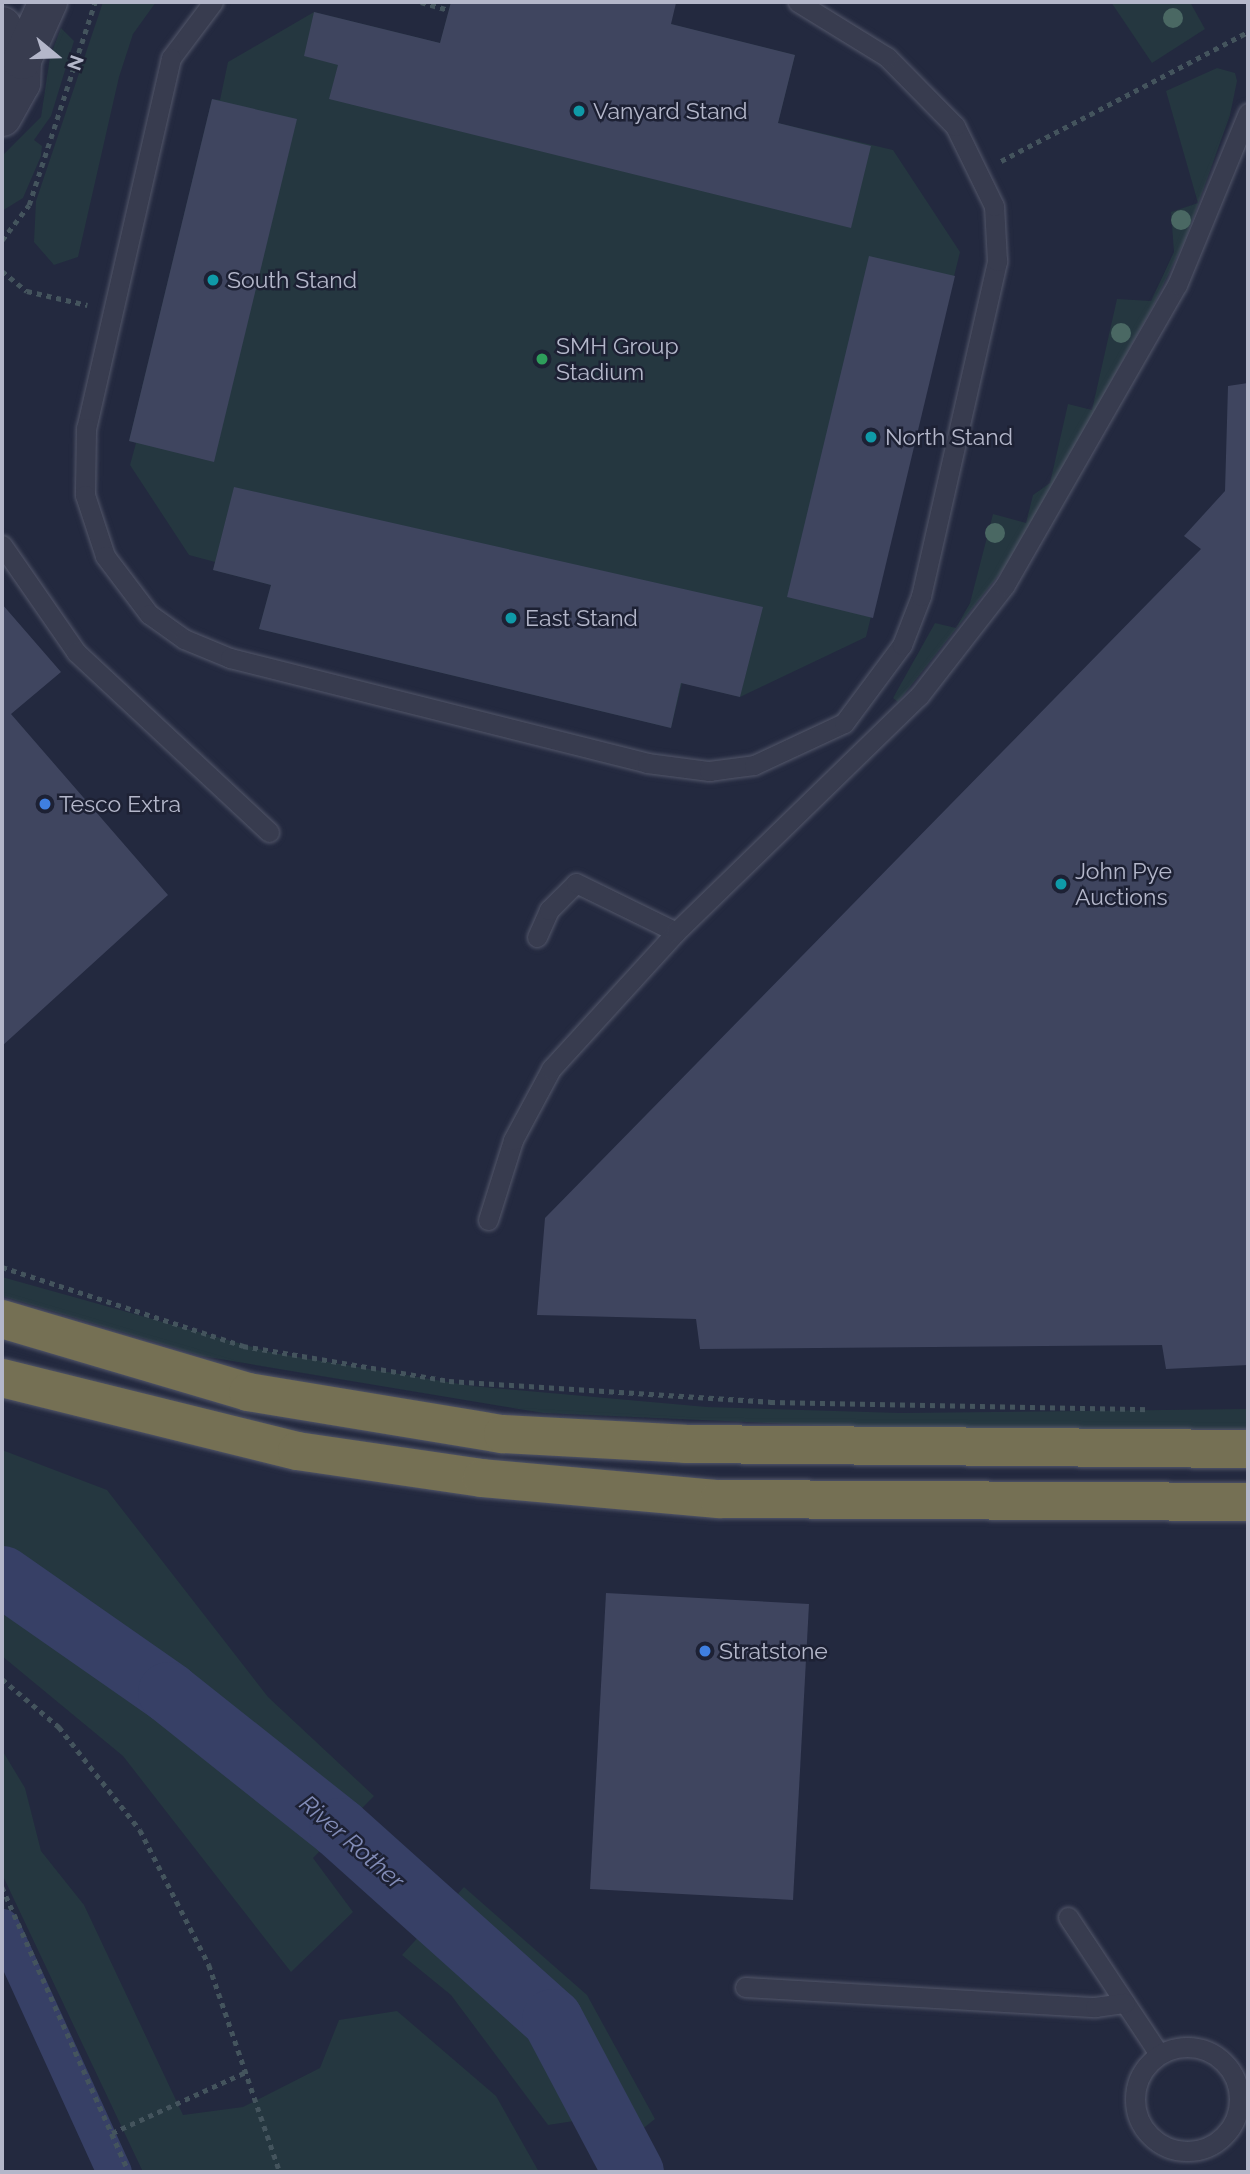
<!DOCTYPE html>
<html>
<head>
<meta charset="utf-8">
<style>
	body { margin:0 }
	#map { position:relative; width:1250px; height:2174px; overflow:hidden; background:#23293f; font-family:Raleway,sans-serif }
	div>[style] { position:absolute }
	.green>* { inset:0; background:#253740 }
	.canal>* { height:35px; margin:-17.5px; padding:0 17.5px; transform-origin:17.5px; border-radius:17.5px; background:#374066 }
	.river>* { height:61px; margin:-30.5px; padding:0 30.5px; transform-origin:30.5px; border-radius:30.5px; background:#374066 }
	.building>* { inset:0; background:#3f455f }
	.path>* { height:4.5px; margin-top:-2.25px; transform-origin:0; background:repeating-linear-gradient(90deg,#44545d 0 5px,transparent 0 10px) }
	.roads { filter:drop-shadow(0 0 2px #53576a) drop-shadow(0 0 2px #53576a) }
	.lane>* { height:19px; margin:-9.5px; padding:0 9.5px; transform-origin:9.5px; border-radius:9.5px; background:#383c4f }
	.lane>.ring { margin:-9.5px; padding:0; box-sizing:content-box; background:none; border:19px solid #383c4f; border-radius:50% }
	.street>* { height:38px; margin:-19px; padding:0 19px; transform-origin:19px; border-radius:19px; background:#383c4f }
	.highway>* { height:38px; margin:-19px; padding:0 19px; transform-origin:19px; border-radius:19px; background:#757054 }
	.trees>* { width:20px; height:20px; margin:-10px; border-radius:50%; background:#4a6863 }
	.dots>* { width:19px; height:19px; translate:-50% -50%; box-sizing:border-box; border:4px solid #1d2134; border-radius:50% }
	span { translate:-50% -50%; white-space:nowrap; text-align:center; line-height:1.15; -webkit-text-stroke:5px #1d2134; paint-order:stroke }
	.poi-label { font-size:23px; color:#b4b7ca }
	.left { translate:0 -50%; text-align:left }
	.water-label { font-size:24px; color:#828cb7; font-style:italic }
	.frame { position:absolute; inset:0; border:4px solid #b4b7ca; pointer-events:none }
	.north { position:absolute; left:21px; top:21px; width:70px; height:70px; -webkit-text-stroke:5px #1d2134; paint-order:stroke; rotate:109deg; font-size:19px; font-weight:700; line-height:28px; text-align:center; color:#b4b7ca }
	.north::after { content:''; display:block; margin:auto; width:24px; height:32px; background:#b4b7ca; clip-path:polygon(50% 0,100% 100%,50% 72%,0 100%) }
</style>
</head>
<body>
<div id="map">
	<div class="green">
		<i style="clip-path:polygon(103px 2px,156px 2px,133px 34px,119px 77px,78px 257px,54px 265px,34px 242px,36px 201px)"></i>
		<i style="clip-path:polygon(451px 2px,671px 2px,671px 24px,795px 55px,778px 123px,893px 150px,960px 252px,866px 637px,740px 697px,682px 683px,671px 728px,259px 629px,271px 585px,213px 570px,215px 562px,189px 555px,130px 465px,136px 443px,129px 441px,212px 99px,220px 100px,228px 62px,314px 12px,440px 43px)"></i>
		<i style="clip-path:polygon(1111px 2px,1190px 2px,1205px 29px,1152px 63px)"></i>
		<i style="clip-path:polygon(61px 28px,74px 41px,51px 116px,34px 140px,42px 146px,41px 156px,23px 198px,2px 211px,2px 156px,41px 117px,50px 57px)"></i>
		<i style="clip-path:polygon(1217px 68px,1235px 73px,1237px 81px,1230px 115px,1186px 238px,1152px 308px,1013px 557px,898px 702px,893px 698px,935px 623px,956px 628px,970px 603px,993px 514px,1026px 523px,1033px 495px,1050px 483px,1068px 404px,1092px 410px,1117px 299px,1151px 301px,1174px 252px,1171px 212px,1198px 203px,1166px 91px)"></i>
		<i style="clip-path:polygon(2px 1277px,274px 1353px,472px 1386px,707px 1407px,900px 1413px,1248px 1409px,1248px 1429px,907px 1429px,543px 1413px,202px 1356px,2px 1296px)"></i>
		<i style="clip-path:polygon(2px 1450px,107px 1490px,268px 1697px,374px 1796px,313px 1858px,353px 1912px,291px 1972px,123px 1756px,2px 1656px)"></i>
		<i style="clip-path:polygon(2px 1750px,25px 1788px,41px 1851px,84px 1905px,183px 2115px,243px 2107px,320px 2068px,339px 2020px,397px 2011px,496px 2096px,539px 2172px,143px 2172px,2px 1874px)"></i>
		<i style="clip-path:polygon(464px 1887px,587px 1995px,655px 2119px,607px 2157px,574px 2121px,548px 2125px,451px 1995px,402px 1955px)"></i>
	</div>
	<div class="canal">
		<i style="left:2px;top:1926px;width:270px;rotate:65.5deg"></i>
	</div>
	<div class="river">
		<i style="left:2px;top:1576px;width:203px;rotate:34.9deg"></i>
		<i style="left:168px;top:1692px;width:218px;rotate:38.5deg"></i>
		<i style="left:339px;top:1828px;width:286px;rotate:41.9deg"></i>
		<i style="left:552px;top:2019px;width:173px;rotate:62.1deg"></i>
	</div>
	<div class="building">
		<i style="clip-path:polygon(451px 2px,670px 2px,676px 3px,671px 24px,795px 55px,778px 123px,871px 146px,851px 228px,329px 99px,338px 65px,304px 56px,314px 12px,440px 43px)"></i>
		<i style="clip-path:polygon(212px 99px,297px 119px,214px 462px,129px 441px)"></i>
		<i style="clip-path:polygon(869px 256px,955px 276px,873px 618px,787px 597px)"></i>
		<i style="clip-path:polygon(1248px 383px,1248px 1365px,1166px 1369px,1162px 1345px,700px 1349px,696px 1319px,537px 1315px,545px 1218px,1201px 549px,1184px 536px,1225px 491px,1228px 386px)"></i>
		<i style="clip-path:polygon(234px 487px,763px 607px,740px 697px,681px 683px,671px 728px,259px 629px,271px 585px,213px 570px)"></i>
		<i style="clip-path:polygon(2px 604px,61px 672px,11px 714px,168px 895px,2px 1046px)"></i>
		<i style="clip-path:polygon(606px 1593px,809px 1604px,793px 1900px,590px 1889px)"></i>
	</div>
	<div class="path">
		<i style="left:421px;top:2px;width:29px;rotate:16deg"></i>
		<i style="left:1001px;top:161px;width:279px;rotate:-27.6deg"></i>
		<i style="left:2px;top:240px;width:44px;rotate:-52.4deg"></i>
		<i style="left:29px;top:205px;width:213px;rotate:-72deg"></i>
		<i style="left:2px;top:271px;width:32px;rotate:39deg"></i>
		<i style="left:27px;top:291px;width:62px;rotate:13.1deg"></i>
		<i style="left:2px;top:1267px;width:254px;rotate:18.1deg"></i>
		<i style="left:243px;top:1346px;width:209px;rotate:9.6deg"></i>
		<i style="left:449px;top:1381px;width:322px;rotate:3.7deg"></i>
		<i style="left:770px;top:1402px;width:380px;rotate:1.1deg"></i>
		<i style="left:2px;top:1679px;width:75px;rotate:40.1deg"></i>
		<i style="left:59px;top:1727px;width:131px;rotate:51.8deg"></i>
		<i style="left:140px;top:1830px;width:152px;rotate:62.9deg"></i>
		<i style="left:209px;top:1965px;width:219px;rotate:71.1deg"></i>
		<i style="left:2px;top:1887px;width:312px;rotate:66deg"></i>
		<i style="left:112px;top:2133px;width:147px;rotate:-24.5deg"></i>
	</div>
	<div class="roads">
		<div class="lane">
			<i style="left:213px;top:2px;width:70px;rotate:126.9deg"></i>
			<i style="left:171px;top:58px;width:380px;rotate:102.9deg"></i>
			<i style="left:86px;top:428px;width:67px;rotate:90.9deg"></i>
			<i style="left:85px;top:495px;width:64px;rotate:71.8deg"></i>
			<i style="left:105px;top:556px;width:73px;rotate:52.8deg"></i>
			<i style="left:149px;top:614px;width:43px;rotate:35.5deg"></i>
			<i style="left:184px;top:639px;width:50px;rotate:22.4deg"></i>
			<i style="left:230px;top:658px;width:430px;rotate:14.1deg"></i>
			<i style="left:647px;top:763px;width:63px;rotate:7.4deg"></i>
			<i style="left:709px;top:771px;width:45px;rotate:-7.6deg"></i>
			<i style="left:754px;top:765px;width:99px;rotate:-25deg"></i>
			<i style="left:844px;top:723px;width:97px;rotate:-53.4deg"></i>
			<i style="left:902px;top:645px;width:53px;rotate:-68.8deg"></i>
			<i style="left:921px;top:596px;width:344px;rotate:-77.2deg"></i>
			<i style="left:997px;top:261px;width:55px;rotate:-93.1deg"></i>
			<i style="left:994px;top:206px;width:89px;rotate:-116deg"></i>
			<i style="left:955px;top:126px;width:97px;rotate:-134.6deg"></i>
			<i style="left:887px;top:57px;width:105px;rotate:-148.3deg"></i>
			<i style="left:2px;top:545px;width:130px;rotate:55.3deg"></i>
			<i style="left:76px;top:652px;width:264px;rotate:43deg"></i>
			<i style="left:537px;top:937px;width:30px;rotate:-66deg"></i>
			<i style="left:549px;top:910px;width:38px;rotate:-45deg"></i>
			<i style="left:576px;top:883px;width:111px;rotate:26.1deg"></i>
			<i style="left:488px;top:1220px;width:84px;rotate:-72.6deg"></i>
			<i style="left:513px;top:1140px;width:81px;rotate:-61.8deg"></i>
			<i style="left:551px;top:1069px;width:185px;rotate:-47.6deg"></i>
			<i style="left:676px;top:932px;width:339px;rotate:-44.2deg"></i>
			<i style="left:919px;top:696px;width:140px;rotate:-52.2deg"></i>
			<i style="left:1005px;top:585px;width:346px;rotate:-60.2deg"></i>
			<i style="left:1177px;top:285px;width:186px;rotate:-67.6deg"></i>
			<i style="left:1068px;top:1917px;width:164px;rotate:56.4deg"></i>
			<i style="left:745px;top:1987px;width:351px;rotate:3.3deg"></i>
			<i style="left:1095px;top:2007px;width:30px;rotate:-8deg"></i>
			<i class="ring" style="left:1135px;top:2047px;width:85px;height:85px"></i>
		</div>
		<div class="street">
			<i style="left:2px;top:26px;width:39px;rotate:60deg"></i>
			<i style="left:22px;top:60px;width:23px;rotate:92deg"></i>
			<i style="left:21px;top:83px;width:39px;rotate:119deg"></i>
			<i style="left:22px;top:60px;width:64px;rotate:-65.9deg"></i>
		</div>
		<div class="highway">
			<i style="left:2px;top:1319px;width:257px;rotate:16.5deg"></i>
			<i style="left:248px;top:1392px;width:258px;rotate:9.4deg"></i>
			<i style="left:503px;top:1434px;width:182px;rotate:3.1deg"></i>
			<i style="left:685px;top:1444px;width:563px;rotate:0.51deg"></i>
			<i style="left:2px;top:1378px;width:304px;rotate:13.9deg"></i>
			<i style="left:297px;top:1451px;width:187px;rotate:8.3deg"></i>
			<i style="left:482px;top:1478px;width:238px;rotate:5.1deg"></i>
			<i style="left:719px;top:1499px;width:529px;rotate:0.32deg"></i>
		</div>
	</div>
	<div class="trees">
		<i style="left:1173px;top:18px"></i>
		<i style="left:1181px;top:220px"></i>
		<i style="left:1121px;top:333px"></i>
		<i style="left:995px;top:533px"></i>
	</div>
	<div class="dots">
		<i style="left:579px;top:111px;background:#0f9aa8"></i>
		<i style="left:213px;top:280px;background:#0f9aa8"></i>
		<i style="left:542px;top:359px;background:#2e9e5b"></i>
		<i style="left:871px;top:437px;background:#0f9aa8"></i>
		<i style="left:511px;top:618px;background:#0f9aa8"></i>
		<i style="left:45px;top:804px;background:#3f7fe0"></i>
		<i style="left:1061px;top:884px;background:#0f9aa8"></i>
		<i style="left:705px;top:1651px;background:#3f7fe0"></i>
	</div>
	<div class="poi-label">
		<span class="left" style="left:593px;top:111px">Vanyard Stand</span>
		<span class="left" style="left:227px;top:280px">South Stand</span>
		<span class="left" style="left:556px;top:359px">SMH Group<br>Stadium</span>
		<span class="left" style="left:885px;top:437px">North Stand</span>
		<span class="left" style="left:525px;top:618px">East Stand</span>
		<span class="left" style="left:59px;top:804px">Tesco Extra</span>
		<span class="left" style="left:1075px;top:884px">John Pye<br>Auctions</span>
		<span class="left" style="left:719px;top:1651px">Stratstone</span>
	</div>
	<div class="water-label">
		<span style="left:352px;top:1842px;rotate:41deg">River Rother</span>
	</div>
	<div class="frame"></div>
	<div class="north">N</div>
</div>
</body>
</html>
